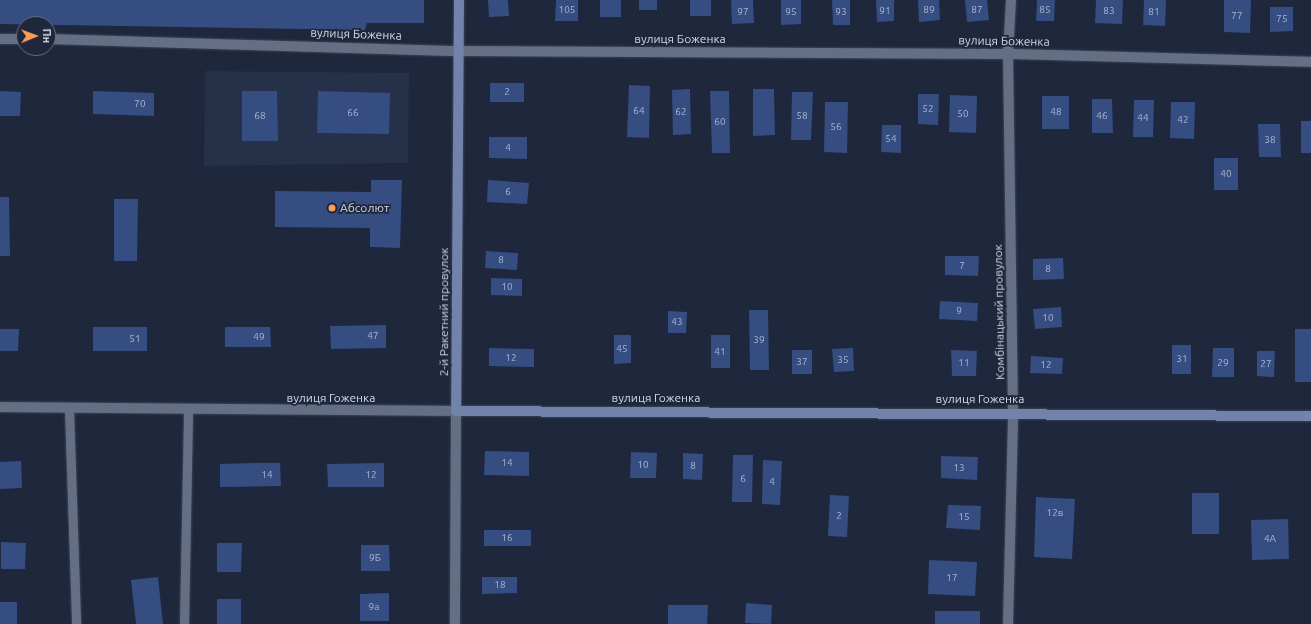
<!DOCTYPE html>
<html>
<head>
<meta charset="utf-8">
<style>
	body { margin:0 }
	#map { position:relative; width:1311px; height:624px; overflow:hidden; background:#1e273b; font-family:Ubuntu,sans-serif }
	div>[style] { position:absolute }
	.built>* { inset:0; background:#253049 }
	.building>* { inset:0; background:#354d81 }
	.roads { filter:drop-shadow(0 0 1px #3d4554) drop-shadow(0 0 1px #3d4554) }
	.lane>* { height:9px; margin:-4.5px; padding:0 4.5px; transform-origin:4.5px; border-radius:4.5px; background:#646f86 }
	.street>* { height:10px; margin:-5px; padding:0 5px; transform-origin:5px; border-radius:5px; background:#646f86 }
	.secondary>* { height:10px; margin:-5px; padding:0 5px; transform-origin:5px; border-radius:5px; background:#7183aa }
	.dots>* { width:11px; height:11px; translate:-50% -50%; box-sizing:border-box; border:2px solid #1e273b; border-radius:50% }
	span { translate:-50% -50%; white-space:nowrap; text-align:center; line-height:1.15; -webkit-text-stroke:3.5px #1e273b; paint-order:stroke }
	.number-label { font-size:10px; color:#acb7ce }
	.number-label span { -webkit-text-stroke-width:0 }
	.street-label { font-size:12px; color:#d3dae7 }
	.poi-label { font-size:12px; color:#d3dae7 }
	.left { translate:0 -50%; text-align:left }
	.north { position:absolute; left:16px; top:16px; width:40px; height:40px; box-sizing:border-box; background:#1e273b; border:1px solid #666f80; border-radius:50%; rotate:89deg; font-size:11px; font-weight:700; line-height:16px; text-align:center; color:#d3dae7 }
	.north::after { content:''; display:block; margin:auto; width:14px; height:18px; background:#fd9c57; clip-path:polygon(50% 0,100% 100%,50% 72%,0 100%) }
</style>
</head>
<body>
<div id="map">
	<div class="built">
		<i style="clip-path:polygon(205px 71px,409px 73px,408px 163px,204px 166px)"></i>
	</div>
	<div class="building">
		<i style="clip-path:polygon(0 0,424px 0,424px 23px,367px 23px,365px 30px,0 24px)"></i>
		<i style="clip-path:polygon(488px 0,508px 0,509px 16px,489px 17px)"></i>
		<i style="clip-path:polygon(556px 0,578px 0,578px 21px,555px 21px)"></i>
		<i style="clip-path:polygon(600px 0,621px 0,621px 17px,600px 17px)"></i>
		<i style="clip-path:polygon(639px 0,657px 0,657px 10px,639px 10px)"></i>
		<i style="clip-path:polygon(690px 0,711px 0,711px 16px,690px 16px)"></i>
		<i style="clip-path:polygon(731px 0,753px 0,754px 23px,732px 24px)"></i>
		<i style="clip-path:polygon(781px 0,801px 0,801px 24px,781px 25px)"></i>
		<i style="clip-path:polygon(832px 0,850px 0,850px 25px,833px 25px)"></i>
		<i style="clip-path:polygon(876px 0,894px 0,894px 21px,877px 22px)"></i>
		<i style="clip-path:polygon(918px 0,939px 0,940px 20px,919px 22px)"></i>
		<i style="clip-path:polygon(965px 0,987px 0,989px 20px,967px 22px)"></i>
		<i style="clip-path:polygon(1037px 0,1055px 0,1054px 21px,1036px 21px)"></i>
		<i style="clip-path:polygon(1096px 0,1123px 0,1122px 24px,1095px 23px)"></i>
		<i style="clip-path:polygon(1144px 0,1166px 0,1165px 26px,1143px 25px)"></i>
		<i style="clip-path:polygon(1224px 0,1251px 0,1250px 33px,1224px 32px)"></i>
		<i style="clip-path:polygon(1270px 7px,1293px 7px,1293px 31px,1270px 32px)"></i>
		<i style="clip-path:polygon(490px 83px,524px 83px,524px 102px,490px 102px)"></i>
		<i style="clip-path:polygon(629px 85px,650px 86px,649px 138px,627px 137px)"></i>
		<i style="clip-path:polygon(690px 89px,691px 134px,673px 135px,672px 90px)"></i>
		<i style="clip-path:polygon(753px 89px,774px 89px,775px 135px,753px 136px)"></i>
		<i style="clip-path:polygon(0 91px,21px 92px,20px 116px,0 116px)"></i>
		<i style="clip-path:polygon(93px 91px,154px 93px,154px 116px,93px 114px)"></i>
		<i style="clip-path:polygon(242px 91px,277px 91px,278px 141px,242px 141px)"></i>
		<i style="clip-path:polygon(318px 91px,390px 93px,389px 134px,317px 133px)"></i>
		<i style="clip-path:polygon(710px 91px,729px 91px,730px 153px,712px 153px)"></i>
		<i style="clip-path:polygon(792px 92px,813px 92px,811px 140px,791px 140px)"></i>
		<i style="clip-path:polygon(918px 94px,939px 94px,938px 125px,918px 124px)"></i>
		<i style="clip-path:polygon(950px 95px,977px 96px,976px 133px,949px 132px)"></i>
		<i style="clip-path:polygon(1042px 96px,1069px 96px,1069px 129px,1042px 129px)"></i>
		<i style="clip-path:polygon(1092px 99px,1112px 99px,1113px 133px,1092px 133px)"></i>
		<i style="clip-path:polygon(1134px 100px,1154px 100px,1153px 137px,1133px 137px)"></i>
		<i style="clip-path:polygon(825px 102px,848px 102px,847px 153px,824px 152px)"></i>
		<i style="clip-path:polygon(1171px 102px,1195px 102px,1194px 139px,1170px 138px)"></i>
		<i style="clip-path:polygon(1301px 121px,1311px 121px,1311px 153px,1301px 153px)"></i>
		<i style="clip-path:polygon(1258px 124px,1280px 124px,1281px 157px,1259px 157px)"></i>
		<i style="clip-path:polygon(882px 125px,901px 125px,901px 153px,881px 152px)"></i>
		<i style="clip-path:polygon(489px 137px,527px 137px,527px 159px,489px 158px)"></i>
		<i style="clip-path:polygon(1214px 158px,1238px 158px,1238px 190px,1214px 190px)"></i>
		<i style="clip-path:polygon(371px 180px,402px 180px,400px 248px,370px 247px,370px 228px,275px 227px,275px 191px,371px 192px)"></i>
		<i style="clip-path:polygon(488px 180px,529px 183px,527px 204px,487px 202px)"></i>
		<i style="clip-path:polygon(0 197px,9px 197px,10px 256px,0 256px)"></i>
		<i style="clip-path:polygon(114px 199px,138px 199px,137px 261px,114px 261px)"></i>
		<i style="clip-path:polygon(486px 251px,518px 253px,517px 270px,485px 268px)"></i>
		<i style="clip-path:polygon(945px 256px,979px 256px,978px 276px,945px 275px)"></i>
		<i style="clip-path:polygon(1063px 258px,1064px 279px,1033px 280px,1033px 259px)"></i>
		<i style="clip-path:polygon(491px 278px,522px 279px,522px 296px,491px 295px)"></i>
		<i style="clip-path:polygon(940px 301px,978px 303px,977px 321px,939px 319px)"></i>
		<i style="clip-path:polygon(1061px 307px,1062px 327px,1035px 329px,1033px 309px)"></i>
		<i style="clip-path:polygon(749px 310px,768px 310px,769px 370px,750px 370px)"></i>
		<i style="clip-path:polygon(668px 311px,687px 312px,686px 333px,668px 333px)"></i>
		<i style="clip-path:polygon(386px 325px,386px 348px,331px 349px,330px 326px)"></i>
		<i style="clip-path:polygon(93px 327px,147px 327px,147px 351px,93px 351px)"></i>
		<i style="clip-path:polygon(225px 327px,270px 327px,271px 347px,225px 347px)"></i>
		<i style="clip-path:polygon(0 329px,19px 329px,18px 351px,0 351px)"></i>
		<i style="clip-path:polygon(1295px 329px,1311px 329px,1311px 382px,1295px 382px)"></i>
		<i style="clip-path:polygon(614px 335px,631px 335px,631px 363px,614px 364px)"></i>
		<i style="clip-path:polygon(711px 335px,730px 335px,730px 368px,711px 368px)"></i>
		<i style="clip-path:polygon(1172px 345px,1191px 345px,1191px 374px,1172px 374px)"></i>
		<i style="clip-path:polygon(489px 348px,534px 349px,534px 367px,489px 366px)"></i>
		<i style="clip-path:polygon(853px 348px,854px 371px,834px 372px,832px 349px)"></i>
		<i style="clip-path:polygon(1213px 348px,1234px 348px,1234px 377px,1212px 377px)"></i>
		<i style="clip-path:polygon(792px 350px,812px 350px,812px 374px,792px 374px)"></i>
		<i style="clip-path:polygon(951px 350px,977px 351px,976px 376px,952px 376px)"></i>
		<i style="clip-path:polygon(1257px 351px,1275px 351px,1274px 377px,1257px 376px)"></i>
		<i style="clip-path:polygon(1031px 356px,1063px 358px,1062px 374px,1030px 373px)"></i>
		<i style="clip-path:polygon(485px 451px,529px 452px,529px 476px,484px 475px)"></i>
		<i style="clip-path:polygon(631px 452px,657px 453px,656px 478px,630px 478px)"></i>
		<i style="clip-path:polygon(683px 453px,703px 454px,702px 480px,683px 479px)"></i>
		<i style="clip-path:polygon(733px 455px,753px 455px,752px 502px,732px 502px)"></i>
		<i style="clip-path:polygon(941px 456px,978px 457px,977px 480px,941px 478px)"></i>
		<i style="clip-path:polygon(763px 460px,782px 461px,780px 505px,762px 504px)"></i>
		<i style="clip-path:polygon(21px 461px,22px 488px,0 489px,0 462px)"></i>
		<i style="clip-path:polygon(254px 463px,280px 463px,281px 486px,220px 487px,220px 464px)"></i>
		<i style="clip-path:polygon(384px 463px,384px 487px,328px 487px,327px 464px)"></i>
		<i style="clip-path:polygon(1192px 493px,1219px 493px,1219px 534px,1192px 534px)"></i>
		<i style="clip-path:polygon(830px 495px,849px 496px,847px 537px,828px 536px)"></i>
		<i style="clip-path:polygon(1036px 497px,1075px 499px,1072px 559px,1034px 557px)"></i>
		<i style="clip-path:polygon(948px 505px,981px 506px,980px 530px,946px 528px)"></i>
		<i style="clip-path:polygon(1288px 519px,1289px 559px,1252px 560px,1251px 520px)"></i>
		<i style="clip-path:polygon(484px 530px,531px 530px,531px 546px,484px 546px)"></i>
		<i style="clip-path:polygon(1px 542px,26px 543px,25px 569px,1px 569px)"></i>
		<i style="clip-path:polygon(217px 543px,242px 543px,241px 572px,217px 572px)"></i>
		<i style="clip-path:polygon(361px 545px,389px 545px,390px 571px,361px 571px)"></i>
		<i style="clip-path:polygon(929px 560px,977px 562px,975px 596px,928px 594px)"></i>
		<i style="clip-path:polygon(158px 577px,163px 624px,136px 624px,131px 580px)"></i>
		<i style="clip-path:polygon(482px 577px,517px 577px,517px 593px,482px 594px)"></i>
		<i style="clip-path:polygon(389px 593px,389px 621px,360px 621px,360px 594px)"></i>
		<i style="clip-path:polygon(217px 599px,241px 599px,241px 624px,217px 624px)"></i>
		<i style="clip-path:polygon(0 602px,17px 602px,17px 624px,0 624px)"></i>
		<i style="clip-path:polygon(746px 603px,772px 605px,771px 624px,745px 623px)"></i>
		<i style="clip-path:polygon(668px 605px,708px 605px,707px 624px,668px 624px)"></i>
		<i style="clip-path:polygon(935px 611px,980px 611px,980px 624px,935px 624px)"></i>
	</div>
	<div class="roads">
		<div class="lane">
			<i style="left:69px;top:409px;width:215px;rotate:88.1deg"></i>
			<i style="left:184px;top:624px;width:213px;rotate:-88.9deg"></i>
		</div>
		<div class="street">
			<i style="left:0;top:39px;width:24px"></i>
			<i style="left:48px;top:39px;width:411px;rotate:1.7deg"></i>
			<i style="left:459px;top:51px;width:549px;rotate:0.31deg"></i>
			<i style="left:1008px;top:54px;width:303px;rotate:1.5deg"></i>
			<i style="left:0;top:407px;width:456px;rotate:0.5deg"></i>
			<i style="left:456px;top:411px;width:213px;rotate:90.3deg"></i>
			<i style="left:1008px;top:624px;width:212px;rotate:-88.6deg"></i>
			<i style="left:1013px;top:412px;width:358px;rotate:-90.8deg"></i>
			<i style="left:1008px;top:54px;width:54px;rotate:-86.8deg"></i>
		</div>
		<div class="secondary">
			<i style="left:459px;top:0;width:411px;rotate:90.4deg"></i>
			<i style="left:456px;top:411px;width:855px;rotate:0.34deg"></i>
		</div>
	</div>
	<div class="dots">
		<i style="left:332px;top:208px;background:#fd9c57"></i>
	</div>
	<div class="number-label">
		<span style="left:567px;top:10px">105</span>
		<span style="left:929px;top:10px">89</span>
		<span style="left:977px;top:10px">87</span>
		<span style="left:1045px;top:10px">85</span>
		<span style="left:885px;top:11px">91</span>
		<span style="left:1109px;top:11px">83</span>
		<span style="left:743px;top:12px">97</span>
		<span style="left:791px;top:12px">95</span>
		<span style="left:841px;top:12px">93</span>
		<span style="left:1154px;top:12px">81</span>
		<span style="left:1237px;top:16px">77</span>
		<span style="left:1282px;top:19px">75</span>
		<span style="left:507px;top:92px">2</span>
		<span style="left:140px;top:104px">70</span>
		<span style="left:928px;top:109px">52</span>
		<span style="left:639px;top:111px">64</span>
		<span style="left:681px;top:112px">62</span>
		<span style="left:1056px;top:112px">48</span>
		<span style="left:353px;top:113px">66</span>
		<span style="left:963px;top:114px">50</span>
		<span style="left:260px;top:116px">68</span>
		<span style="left:802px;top:116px">58</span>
		<span style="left:1102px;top:116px">46</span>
		<span style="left:1143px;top:118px">44</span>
		<span style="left:1183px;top:120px">42</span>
		<span style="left:720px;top:122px">60</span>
		<span style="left:836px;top:127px">56</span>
		<span style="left:891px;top:139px">54</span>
		<span style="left:1270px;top:140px">38</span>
		<span style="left:508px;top:148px">4</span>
		<span style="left:1226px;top:174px">40</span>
		<span style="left:508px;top:192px">6</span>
		<span style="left:501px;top:260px">8</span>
		<span style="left:962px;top:266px">7</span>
		<span style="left:1048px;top:269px">8</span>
		<span style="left:507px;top:287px">10</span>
		<span style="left:959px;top:311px">9</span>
		<span style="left:1048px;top:318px">10</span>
		<span style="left:677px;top:322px">43</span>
		<span style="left:373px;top:336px">47</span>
		<span style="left:259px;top:337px">49</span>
		<span style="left:135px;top:339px">51</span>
		<span style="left:759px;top:340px">39</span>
		<span style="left:622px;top:349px">45</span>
		<span style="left:720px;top:352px">41</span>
		<span style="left:511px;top:358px">12</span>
		<span style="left:1182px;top:359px">31</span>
		<span style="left:843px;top:360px">35</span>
		<span style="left:802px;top:362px">37</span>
		<span style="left:964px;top:363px">11</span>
		<span style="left:1223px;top:363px">29</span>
		<span style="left:1266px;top:364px">27</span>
		<span style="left:1046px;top:365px">12</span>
		<span style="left:507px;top:463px">14</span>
		<span style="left:643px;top:465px">10</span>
		<span style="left:693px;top:466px">8</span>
		<span style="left:959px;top:468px">13</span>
		<span style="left:267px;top:475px">14</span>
		<span style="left:371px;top:475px">12</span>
		<span style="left:743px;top:479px">6</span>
		<span style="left:772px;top:482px">4</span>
		<span style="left:1055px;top:513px">12в</span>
		<span style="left:839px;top:516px">2</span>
		<span style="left:964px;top:517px">15</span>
		<span style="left:507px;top:538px">16</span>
		<span style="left:1270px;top:539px">4А</span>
		<span style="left:375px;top:558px">9Б</span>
		<span style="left:952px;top:578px">17</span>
		<span style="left:500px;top:585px">18</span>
		<span style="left:374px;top:607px">9а</span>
	</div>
	<div class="street-label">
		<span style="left:356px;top:34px;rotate:2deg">вулиця Боженка</span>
		<span style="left:680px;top:39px">вулиця Боженка</span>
		<span style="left:1004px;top:41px;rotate:1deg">вулиця Боженка</span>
		<span style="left:444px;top:312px;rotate:-90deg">2-й Ракетний провулок</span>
		<span style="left:999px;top:312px;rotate:-91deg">Комбінацький провулок</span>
		<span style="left:331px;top:398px">вулиця Гоженка</span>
		<span style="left:656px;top:398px">вулиця Гоженка</span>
		<span style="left:980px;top:399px">вулиця Гоженка</span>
	</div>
	<div class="poi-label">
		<span class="left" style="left:340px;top:208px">Абсолют</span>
	</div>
	<div class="north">Пн</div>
</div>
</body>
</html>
